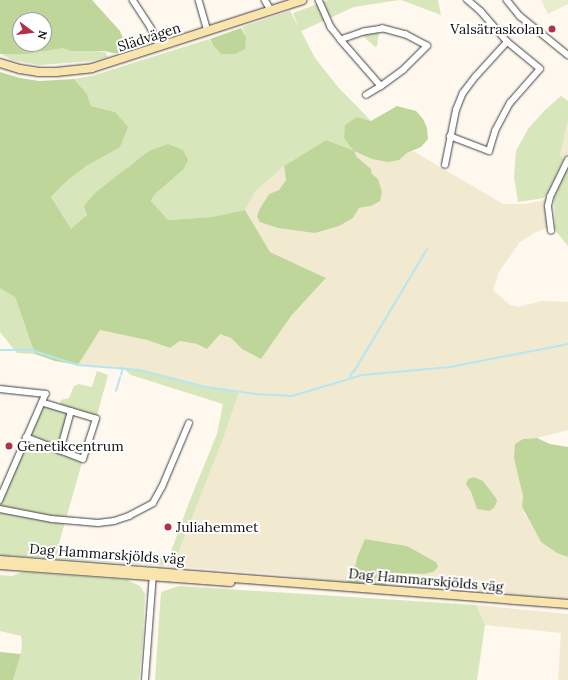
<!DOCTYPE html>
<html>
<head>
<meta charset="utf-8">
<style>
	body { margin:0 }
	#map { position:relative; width:568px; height:680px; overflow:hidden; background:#fef8ef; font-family:Lora,serif }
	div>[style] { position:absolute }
	.farmland>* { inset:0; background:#f2ead0 }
	.green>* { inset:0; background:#d8e6bb }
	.forest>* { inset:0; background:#bfd69b }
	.pitch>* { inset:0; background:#e8eecc }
	.stream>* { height:1.5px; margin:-0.75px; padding:0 0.75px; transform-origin:0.75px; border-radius:0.75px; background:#b7e6f2 }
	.roads { filter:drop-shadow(0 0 1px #404040) drop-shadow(0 0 1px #404040) }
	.street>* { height:5.5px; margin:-2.75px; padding:0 2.75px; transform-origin:2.75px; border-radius:2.75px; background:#fff }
	.secondary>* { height:8px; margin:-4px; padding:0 4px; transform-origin:4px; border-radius:4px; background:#f9e4ae }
	.dots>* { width:11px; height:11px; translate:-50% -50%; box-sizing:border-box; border:2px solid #fff; border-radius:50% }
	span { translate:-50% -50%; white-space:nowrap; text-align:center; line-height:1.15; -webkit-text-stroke:4px #fff; paint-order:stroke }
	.poi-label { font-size:14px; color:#0d0d0d }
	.right { translate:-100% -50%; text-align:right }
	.left { translate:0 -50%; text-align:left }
	.street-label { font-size:14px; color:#0d0d0d }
	.north { position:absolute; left:12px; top:12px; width:40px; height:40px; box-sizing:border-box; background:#fff; border:1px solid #9e9e9e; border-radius:50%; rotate:105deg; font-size:11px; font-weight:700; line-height:16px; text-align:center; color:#0d0d0d }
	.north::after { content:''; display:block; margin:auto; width:14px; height:18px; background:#b42f4c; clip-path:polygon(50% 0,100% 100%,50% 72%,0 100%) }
</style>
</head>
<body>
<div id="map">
	<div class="farmland">
		<i style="clip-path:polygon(568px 121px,568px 161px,560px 155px)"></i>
		<i style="clip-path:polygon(evenodd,354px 150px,372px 159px,399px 160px,407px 153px,413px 151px,503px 204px,525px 204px,540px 201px,550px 197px,551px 226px,534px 233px,520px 242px,499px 272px,493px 290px,510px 305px,518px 307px,542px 301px,568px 302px,568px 430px,537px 438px,523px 439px,514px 458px,521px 483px,523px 496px,522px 507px,524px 513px,541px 542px,557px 553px,568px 557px,568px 599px,337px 583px,284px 575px,173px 566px,223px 439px,238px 391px,206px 387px,140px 370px,78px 365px,100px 330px,147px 340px,170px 348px,180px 341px,197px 344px,220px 334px,231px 338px,242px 349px,291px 316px,326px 278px,270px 252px,245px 210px,255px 192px,284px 166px,286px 180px,284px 186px,279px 190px,269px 194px,259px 210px,315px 233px,353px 218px,359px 208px,371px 206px,378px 179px,372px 174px,371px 169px,357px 157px,354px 150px,483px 481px,496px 498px,477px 509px,471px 492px,466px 484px,483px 481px,354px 150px,365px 539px,407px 546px,436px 562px,438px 567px,413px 574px,388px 573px,386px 585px,347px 578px,356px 564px,357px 557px,365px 539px)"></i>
		<i style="clip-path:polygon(476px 605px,568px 614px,568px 680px,558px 680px,561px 633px,485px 625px)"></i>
	</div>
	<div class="green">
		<i style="clip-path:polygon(328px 0,399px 0,354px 7px,301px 31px,315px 58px,338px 87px,371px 121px,357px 117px,354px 150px,326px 140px,284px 166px,255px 192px,245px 210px,211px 217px,168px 220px,151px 202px,155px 194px,183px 170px,133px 163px,118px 176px,87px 215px,71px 230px,51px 197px,69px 179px,88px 165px,115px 112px,91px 106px,87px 94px,74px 79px,92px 76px,209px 39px,213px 45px,246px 37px,242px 27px,290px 11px,298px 26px,293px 13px)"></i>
		<i style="clip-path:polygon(401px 0,438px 0,441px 15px)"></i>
		<i style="clip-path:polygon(379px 32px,377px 46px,375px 47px,361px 34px)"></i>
		<i style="clip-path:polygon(53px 46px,105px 52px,108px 57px,91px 61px,39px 65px,12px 60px,0 53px,0 51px)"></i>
		<i style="clip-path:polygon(561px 96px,568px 101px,568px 121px,560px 155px,564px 159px,548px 192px,544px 198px,518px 202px,514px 177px,516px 151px,528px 129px,545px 110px)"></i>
		<i style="clip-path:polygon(568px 165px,568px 246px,555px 230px,554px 198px)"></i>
		<i style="clip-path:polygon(0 287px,15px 297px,35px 354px,17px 353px,0 332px)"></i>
		<i style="clip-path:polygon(123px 368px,140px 370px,206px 387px,239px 391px,223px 439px,173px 566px,0 555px,0 500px,42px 403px,59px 407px,61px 400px,69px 398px,74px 386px,79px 384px,92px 387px,97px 371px,108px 375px,96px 419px,71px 411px,60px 450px,83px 459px,58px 547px,169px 557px,190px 500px,217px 434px,223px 404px,131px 375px)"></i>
		<i style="clip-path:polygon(23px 572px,127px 580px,140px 586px,145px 594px,143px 639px,139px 680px,13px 680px,21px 654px,22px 641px,21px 636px,0 631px,0 575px,12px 576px)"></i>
		<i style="clip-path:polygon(179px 586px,476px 605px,485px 625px,477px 680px,155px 680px,161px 592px)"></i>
	</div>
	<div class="forest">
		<i style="clip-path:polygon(evenodd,0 0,92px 0,120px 31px,128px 50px,122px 53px,113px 53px,104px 51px,71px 51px,63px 48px,27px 54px,0 54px,0 0,20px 20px,44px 20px,44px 44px,20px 44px,20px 20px)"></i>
		<i style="clip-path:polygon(241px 28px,246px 37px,245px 49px,235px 54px,221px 54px,213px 45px,210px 39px)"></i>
		<i style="clip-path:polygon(0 72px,20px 78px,39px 81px,74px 79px,87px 94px,91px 106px,115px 112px,128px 127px,120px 147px,88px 165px,69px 179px,51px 197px,71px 229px,87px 215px,84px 206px,96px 192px,149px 151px,168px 144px,183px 150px,188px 160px,183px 170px,155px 194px,151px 201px,168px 220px,211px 217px,245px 210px,270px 252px,326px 278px,291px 316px,261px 359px,242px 349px,231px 338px,220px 334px,207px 349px,197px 344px,180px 341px,170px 348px,147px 340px,100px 330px,78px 365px,55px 361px,35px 354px,15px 297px,0 288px)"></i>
		<i style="clip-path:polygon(397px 106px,416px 111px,423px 119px,427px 128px,428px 139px,421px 147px,407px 153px,399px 160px,388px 162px,372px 159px,354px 151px,357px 157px,371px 169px,372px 174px,378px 179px,382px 192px,380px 201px,371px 206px,359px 208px,353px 218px,339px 226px,315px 233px,278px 228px,260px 222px,257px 217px,259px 210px,269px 194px,279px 190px,286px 180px,284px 166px,326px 140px,353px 150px,344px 138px,345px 125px,357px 117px,371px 121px)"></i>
		<i style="clip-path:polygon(537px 438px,550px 444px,568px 447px,568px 557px,557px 553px,541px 542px,522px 507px,523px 496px,514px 458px,515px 444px,523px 439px)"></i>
		<i style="clip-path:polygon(474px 477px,483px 481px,496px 498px,497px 501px,494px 508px,489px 511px,477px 509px,471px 492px,466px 484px,468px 479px)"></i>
		<i style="clip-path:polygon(365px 539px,407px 546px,436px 562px,438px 567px,433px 572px,424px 574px,388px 573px,386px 586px,348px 582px,347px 578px,356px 564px,357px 557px)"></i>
		<i style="clip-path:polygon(0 652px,21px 654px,13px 680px,0 680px)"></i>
	</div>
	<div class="pitch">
		<i style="clip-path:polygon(541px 0,568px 0,568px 4px,548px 14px)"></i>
	</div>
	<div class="stream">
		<i style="left:0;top:350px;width:31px"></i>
		<i style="left:31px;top:350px;width:49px;rotate:17.7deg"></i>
		<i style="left:78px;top:365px;width:62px;rotate:4.6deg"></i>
		<i style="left:140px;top:370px;width:68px;rotate:14.4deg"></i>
		<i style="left:206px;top:387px;width:50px;rotate:8deg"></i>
		<i style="left:256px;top:394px;width:36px;rotate:3deg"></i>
		<i style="left:292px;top:396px;width:74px;rotate:-16.5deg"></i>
		<i style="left:363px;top:375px;width:87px;rotate:-5.3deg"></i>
		<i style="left:450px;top:367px;width:120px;rotate:-11deg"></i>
		<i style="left:121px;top:375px;width:7px;rotate:-74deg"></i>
		<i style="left:350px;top:379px;width:5px;rotate:-79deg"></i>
		<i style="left:351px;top:374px;width:6px;rotate:-45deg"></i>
		<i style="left:355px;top:370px;width:141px;rotate:-59.2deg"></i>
		<i style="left:116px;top:391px;width:14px;rotate:-73deg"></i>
	</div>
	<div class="roads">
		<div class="street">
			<i style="left:133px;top:0;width:33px;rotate:57deg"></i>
			<i style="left:151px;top:28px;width:21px;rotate:65deg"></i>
			<i style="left:199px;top:0;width:32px;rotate:74deg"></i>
			<i style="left:265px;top:0;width:12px;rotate:59deg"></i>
			<i style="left:319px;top:0;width:30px;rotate:66deg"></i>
			<i style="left:331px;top:27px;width:16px;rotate:52deg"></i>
			<i style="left:341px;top:40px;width:61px;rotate:49deg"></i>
			<i style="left:381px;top:86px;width:27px;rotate:-36deg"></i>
			<i style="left:403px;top:70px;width:34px;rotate:-45deg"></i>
			<i style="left:427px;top:46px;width:24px;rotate:-152deg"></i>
			<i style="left:406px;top:35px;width:24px;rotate:-165deg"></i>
			<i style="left:383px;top:29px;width:19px;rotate:171deg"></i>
			<i style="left:364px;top:32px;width:24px;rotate:161deg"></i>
			<i style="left:507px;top:0;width:21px;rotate:51deg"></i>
			<i style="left:520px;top:16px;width:62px;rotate:39.1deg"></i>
			<i style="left:366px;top:95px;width:17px;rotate:-31deg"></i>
			<i style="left:450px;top:136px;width:42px;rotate:21deg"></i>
			<i style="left:489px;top:151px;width:21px;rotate:-73deg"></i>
			<i style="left:495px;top:131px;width:32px;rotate:-62deg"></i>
			<i style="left:510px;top:103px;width:45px;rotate:-48.6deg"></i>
			<i style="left:540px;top:69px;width:43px;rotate:-140.7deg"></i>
			<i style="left:507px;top:42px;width:40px;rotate:-131deg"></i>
			<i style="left:481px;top:12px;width:18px;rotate:-139deg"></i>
			<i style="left:445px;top:165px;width:56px;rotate:-78.7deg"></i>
			<i style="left:456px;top:110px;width:18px;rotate:-68deg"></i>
			<i style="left:463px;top:93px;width:21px;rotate:-53deg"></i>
			<i style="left:476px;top:76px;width:46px;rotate:-47.6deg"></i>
			<i style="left:551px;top:231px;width:25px;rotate:-97deg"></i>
			<i style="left:548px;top:206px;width:9px;rotate:-77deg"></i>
			<i style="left:550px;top:197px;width:41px;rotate:-64.1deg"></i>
			<i style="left:0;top:389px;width:46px;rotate:6.2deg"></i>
			<i style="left:46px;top:394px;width:116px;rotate:113.5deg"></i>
			<i style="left:26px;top:437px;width:61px;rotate:21.1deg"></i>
			<i style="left:83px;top:459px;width:42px;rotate:-72deg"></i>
			<i style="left:96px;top:419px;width:56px;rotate:-163.5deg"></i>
			<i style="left:60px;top:451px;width:41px;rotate:-74.6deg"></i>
			<i style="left:0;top:509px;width:53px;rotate:10.9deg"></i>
			<i style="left:52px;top:519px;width:46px;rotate:5deg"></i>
			<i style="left:98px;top:523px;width:16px;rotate:-7deg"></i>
			<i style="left:114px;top:521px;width:16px;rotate:-18deg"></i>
			<i style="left:129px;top:516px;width:27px;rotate:-28deg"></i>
			<i style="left:153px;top:503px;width:18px;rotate:-61deg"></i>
			<i style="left:162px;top:487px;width:69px;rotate:-67.1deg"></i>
			<i style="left:145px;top:680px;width:107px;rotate:-85.7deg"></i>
		</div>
		<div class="secondary">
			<i style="left:0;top:63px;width:21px;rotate:17deg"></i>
			<i style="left:20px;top:69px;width:18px;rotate:9deg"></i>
			<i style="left:38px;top:72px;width:18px"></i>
			<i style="left:56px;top:72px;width:36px;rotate:-6deg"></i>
			<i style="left:92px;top:68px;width:221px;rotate:-17.9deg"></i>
			<i style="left:0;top:560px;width:570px;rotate:4.43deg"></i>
			<i style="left:0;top:565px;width:231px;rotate:4.2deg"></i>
		</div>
	</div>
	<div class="dots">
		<i style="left:552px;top:29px;background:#b42f4c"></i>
		<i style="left:9px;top:446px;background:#b42f4c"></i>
		<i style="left:168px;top:527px;background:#b42f4c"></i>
	</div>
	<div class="poi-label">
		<span class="right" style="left:544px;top:29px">Valsätraskolan</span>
		<span class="left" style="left:17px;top:446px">Genetikcentrum</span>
		<span class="left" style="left:176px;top:527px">Juliahemmet</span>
	</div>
	<div class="street-label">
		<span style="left:149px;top:37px;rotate:-18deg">Slädvägen</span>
		<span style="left:107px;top:554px;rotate:4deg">Dag Hammarskjölds väg</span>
		<span style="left:426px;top:580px;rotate:5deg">Dag Hammarskjölds väg</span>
	</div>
	<div class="north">N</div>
</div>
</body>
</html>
